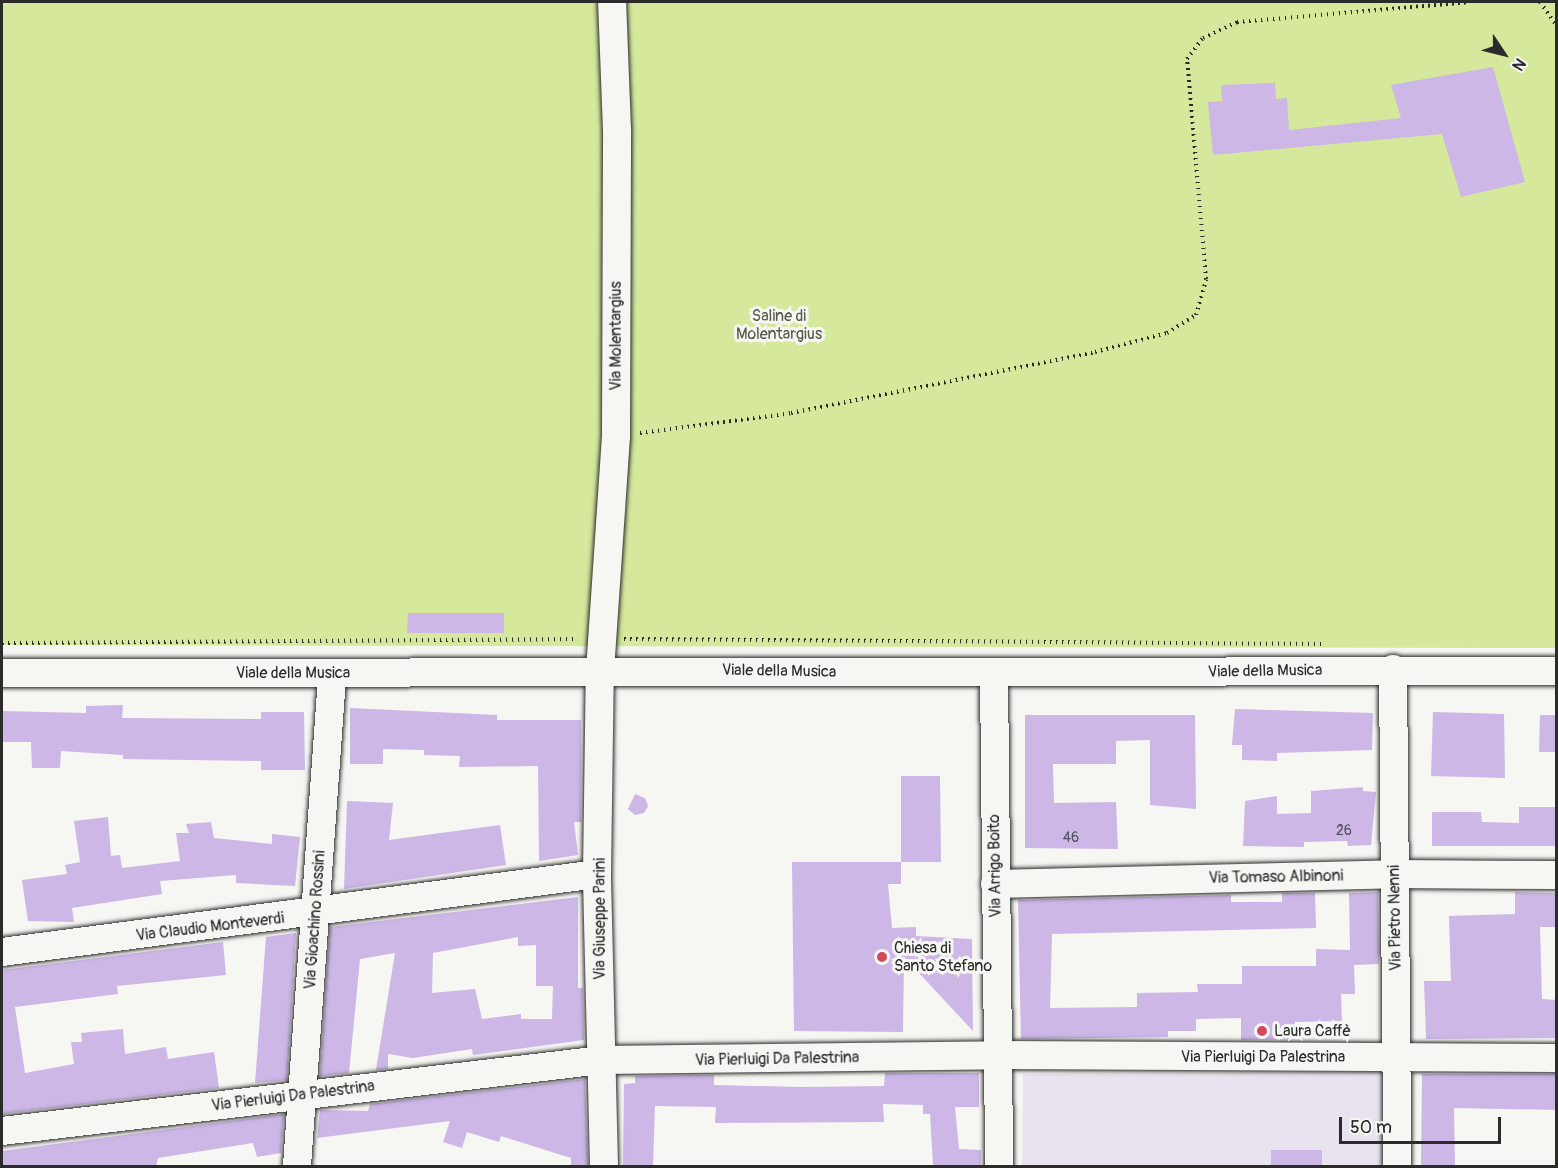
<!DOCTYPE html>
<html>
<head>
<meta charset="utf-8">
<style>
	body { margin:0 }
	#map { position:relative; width:1558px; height:1168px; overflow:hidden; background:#f6f6f2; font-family:Pangolin,sans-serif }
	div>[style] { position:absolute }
	.built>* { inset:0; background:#e9e3ef }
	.green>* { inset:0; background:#d5e89c }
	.building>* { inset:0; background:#ccb7e7 }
	.path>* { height:4px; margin-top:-2px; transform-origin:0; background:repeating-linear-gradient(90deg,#2b2b2b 0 1.5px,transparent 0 6px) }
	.roads { filter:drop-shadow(0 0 2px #2b2b2b) drop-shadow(0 0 2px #2b2b2b) }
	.minor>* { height:28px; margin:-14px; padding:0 14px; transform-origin:14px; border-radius:14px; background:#f6f6f2 }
	.dots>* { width:16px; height:16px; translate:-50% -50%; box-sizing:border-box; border:3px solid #f6f6f2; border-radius:50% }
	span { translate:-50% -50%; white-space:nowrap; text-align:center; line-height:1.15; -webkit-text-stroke:6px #f6f6f2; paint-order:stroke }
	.number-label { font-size:14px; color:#534e5a }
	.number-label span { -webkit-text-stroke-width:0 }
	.park-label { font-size:16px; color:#565a47 }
	.street-label { font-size:16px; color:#2b2b2b }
	.poi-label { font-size:16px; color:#2b2b2b }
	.left { translate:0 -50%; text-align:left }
	.frame { position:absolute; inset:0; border:3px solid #2b2b2b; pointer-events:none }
	.north { position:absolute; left:1474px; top:24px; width:60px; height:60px; -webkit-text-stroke:4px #f6f6f2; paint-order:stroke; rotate:125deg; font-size:16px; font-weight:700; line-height:24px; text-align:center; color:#2b2b2b }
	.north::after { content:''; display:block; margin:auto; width:21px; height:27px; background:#2b2b2b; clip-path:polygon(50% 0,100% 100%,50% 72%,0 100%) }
	.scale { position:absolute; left:1339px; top:1117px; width:162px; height:27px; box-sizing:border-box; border:3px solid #2b2b2b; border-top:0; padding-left:8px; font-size:18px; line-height:21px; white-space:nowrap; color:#2b2b2b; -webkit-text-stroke:4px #f6f6f2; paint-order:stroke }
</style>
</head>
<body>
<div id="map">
	<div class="built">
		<i style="clip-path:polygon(1390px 1072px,1389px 1166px,1022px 1166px,1023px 1074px)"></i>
	</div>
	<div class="green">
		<i style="clip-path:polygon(2px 2px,1556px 2px,1556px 648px,2px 645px)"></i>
	</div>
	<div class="building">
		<i style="clip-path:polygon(1493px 67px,1525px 182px,1461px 197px,1442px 134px,1213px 155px,1208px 102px,1222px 101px,1221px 85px,1275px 83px,1276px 99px,1287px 98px,1289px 130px,1401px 118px,1391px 85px)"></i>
		<i style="clip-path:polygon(408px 613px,504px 613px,504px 633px,407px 633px)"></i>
		<i style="clip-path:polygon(123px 705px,122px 718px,261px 719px,261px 712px,304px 712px,305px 770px,261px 770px,261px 761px,123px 759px,123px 755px,61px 751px,60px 768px,32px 768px,31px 742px,2px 742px,2px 711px,86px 713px,86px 706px)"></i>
		<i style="clip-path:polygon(350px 708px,497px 715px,497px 720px,581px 720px,581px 822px,574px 822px,578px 855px,539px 861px,538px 766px,459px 767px,460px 756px,424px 755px,424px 750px,383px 749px,383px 764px,350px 764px)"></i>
		<i style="clip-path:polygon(1235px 709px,1373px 713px,1372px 750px,1277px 753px,1277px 761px,1242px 760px,1242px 745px,1232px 745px)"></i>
		<i style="clip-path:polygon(1433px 712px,1504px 714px,1505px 778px,1431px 776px)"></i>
		<i style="clip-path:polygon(1025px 715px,1195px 715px,1196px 809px,1150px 805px,1150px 740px,1116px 741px,1116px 764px,1053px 764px,1054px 803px,1116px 802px,1118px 849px,1025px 848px)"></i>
		<i style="clip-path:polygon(1540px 715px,1557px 715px,1557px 752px,1539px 752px)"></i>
		<i style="clip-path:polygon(901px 776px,940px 776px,941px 862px,901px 862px)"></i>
		<i style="clip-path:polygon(1363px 787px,1363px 791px,1376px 792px,1371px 845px,1348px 846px,1347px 841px,1304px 842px,1304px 847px,1243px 846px,1245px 801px,1277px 796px,1277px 814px,1311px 813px,1311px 791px)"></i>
		<i style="clip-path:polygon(635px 794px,645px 798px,648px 806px,644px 813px,635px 815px,628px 809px)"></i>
		<i style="clip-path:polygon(347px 801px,393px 803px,389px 840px,500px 825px,506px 865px,344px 889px)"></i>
		<i style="clip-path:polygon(1519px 807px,1557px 807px,1557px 846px,1432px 846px,1432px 812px,1481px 812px,1482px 822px,1519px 823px)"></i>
		<i style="clip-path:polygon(108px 817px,111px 856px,120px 855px,122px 868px,180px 861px,176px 833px,189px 833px,186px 824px,211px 822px,214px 838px,272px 844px,272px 834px,300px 837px,295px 886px,236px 883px,236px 875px,160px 881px,162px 894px,72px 908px,74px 922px,28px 921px,22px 880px,67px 874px,65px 865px,80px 862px,74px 821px)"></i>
		<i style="clip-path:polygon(792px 862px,901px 862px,901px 884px,888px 884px,892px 928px,916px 927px,916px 936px,972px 939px,973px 1031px,904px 957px,903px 1032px,794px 1031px)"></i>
		<i style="clip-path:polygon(1378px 892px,1379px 964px,1354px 965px,1355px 994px,1341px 994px,1342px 1021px,1295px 1022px,1295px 1039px,1241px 1040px,1241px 1018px,1196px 1019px,1196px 1031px,1168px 1031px,1168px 1037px,1021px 1039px,1018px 900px,1231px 895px,1231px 902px,1282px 902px,1282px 893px,1315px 893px,1316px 928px,1052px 934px,1050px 1008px,1137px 1007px,1137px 993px,1198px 992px,1197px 984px,1242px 984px,1242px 966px,1316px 966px,1316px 949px,1350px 950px,1349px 893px)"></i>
		<i style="clip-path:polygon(1515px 892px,1557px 893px,1557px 927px,1540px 927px,1542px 999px,1557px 1000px,1557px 1038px,1426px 1039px,1424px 981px,1451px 981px,1449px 916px,1515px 914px)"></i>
		<i style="clip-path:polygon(evenodd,578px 897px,578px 988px,583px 988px,584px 1040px,473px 1055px,472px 1049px,413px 1058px,388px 1054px,388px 1069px,376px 1070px,395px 953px,360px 959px,349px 1073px,320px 1076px,330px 927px,578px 897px,518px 937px,518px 946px,536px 945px,536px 986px,553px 986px,552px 1019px,521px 1019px,521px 1014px,482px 1019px,475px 989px,432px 993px,433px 953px,518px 937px)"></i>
		<i style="clip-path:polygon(296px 933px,287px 1080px,255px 1083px,266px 937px)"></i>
		<i style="clip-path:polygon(223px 942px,226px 975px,117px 986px,118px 994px,15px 1007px,25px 1073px,74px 1064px,71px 1042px,82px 1042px,81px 1033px,123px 1029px,125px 1054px,166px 1047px,168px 1059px,214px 1052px,219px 1088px,2px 1114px,2px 970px)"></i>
		<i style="clip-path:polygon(885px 1073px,979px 1073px,979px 1107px,955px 1107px,959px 1149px,981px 1150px,981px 1167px,933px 1165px,930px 1114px,923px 1114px,923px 1105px,883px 1104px,884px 1122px,715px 1123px,716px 1107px,655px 1106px,653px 1167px,623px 1167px,624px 1084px,635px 1083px,635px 1076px,714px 1075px,714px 1085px,800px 1087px,884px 1086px)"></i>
		<i style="clip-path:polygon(1422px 1074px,1557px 1074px,1557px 1110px,1454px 1108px,1455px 1167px,1421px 1167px)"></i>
		<i style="clip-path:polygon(585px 1079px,588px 1167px,571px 1167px,571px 1158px,501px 1136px,499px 1142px,467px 1132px,462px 1148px,443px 1142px,450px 1121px,317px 1138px,320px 1110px,368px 1111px,370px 1104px)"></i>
		<i style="clip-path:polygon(284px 1114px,281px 1153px,257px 1157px,253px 1143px,158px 1158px,156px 1167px,2px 1167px,2px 1151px)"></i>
		<i style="clip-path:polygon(1271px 1150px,1322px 1150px,1322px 1167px,1271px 1167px)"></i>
	</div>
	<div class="path">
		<i style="left:1540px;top:2px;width:28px;rotate:55deg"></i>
		<i style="left:640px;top:433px;width:152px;rotate:-7.5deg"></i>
		<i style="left:791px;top:413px;width:310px;rotate:-11.3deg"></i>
		<i style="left:1095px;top:352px;width:74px;rotate:-14.8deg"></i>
		<i style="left:1167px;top:333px;width:34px;rotate:-32deg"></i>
		<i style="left:1196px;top:315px;width:37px;rotate:-74deg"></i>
		<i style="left:1206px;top:279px;width:221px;rotate:-94.9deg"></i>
		<i style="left:1187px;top:59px;width:26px;rotate:-53deg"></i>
		<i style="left:1203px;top:38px;width:38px;rotate:-25deg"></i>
		<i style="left:1237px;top:22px;width:232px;rotate:-4.9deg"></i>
		<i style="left:624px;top:639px;width:701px;rotate:0.41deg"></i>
		<i style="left:2px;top:643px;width:576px;rotate:-0.4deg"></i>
	</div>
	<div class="roads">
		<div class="minor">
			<i style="left:1393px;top:669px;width:497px;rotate:89.5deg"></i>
			<i style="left:2px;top:673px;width:1554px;rotate:-0.07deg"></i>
			<i style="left:994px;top:674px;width:492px;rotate:89.4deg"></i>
			<i style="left:995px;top:884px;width:400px;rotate:-1.4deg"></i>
			<i style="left:1395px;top:874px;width:161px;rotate:0.4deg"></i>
			<i style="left:2px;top:952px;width:600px;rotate:-7.47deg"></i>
			<i style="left:2px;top:1131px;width:604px;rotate:-6.75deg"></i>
			<i style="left:602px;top:1060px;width:398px;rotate:-0.7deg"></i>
			<i style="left:1000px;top:1055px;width:556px;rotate:0.31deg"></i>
			<i style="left:297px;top:1166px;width:494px;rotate:-85.9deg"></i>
			<i style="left:604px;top:1166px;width:292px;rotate:-91.4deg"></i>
			<i style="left:597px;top:874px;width:203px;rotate:-89.2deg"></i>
			<i style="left:600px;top:671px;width:236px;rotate:-86.1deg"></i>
			<i style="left:616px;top:436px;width:306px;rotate:-89.8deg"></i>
			<i style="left:617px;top:130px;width:128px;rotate:-92.2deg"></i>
		</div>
	</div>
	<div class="dots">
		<i style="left:882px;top:957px;background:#d1495b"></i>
		<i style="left:1262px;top:1031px;background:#d1495b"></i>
	</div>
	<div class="number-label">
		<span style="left:1344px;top:831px">26</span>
		<span style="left:1071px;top:838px">46</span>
	</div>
	<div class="park-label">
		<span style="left:779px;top:325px">Saline di<br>Molentargius</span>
	</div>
	<div class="street-label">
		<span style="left:616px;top:336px;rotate:-90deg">Via Molentargius</span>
		<span style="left:779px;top:671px;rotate:1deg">Viale della Musica</span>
		<span style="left:1265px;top:671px;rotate:-1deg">Viale della Musica</span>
		<span style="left:293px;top:673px">Viale della Musica</span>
		<span style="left:995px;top:866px;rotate:-91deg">Via Arrigo Boito</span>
		<span style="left:1276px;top:877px;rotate:-1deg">Via Tomaso Albinoni</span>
		<span style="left:1395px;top:918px;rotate:-91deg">Via Pietro Nenni</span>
		<span style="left:600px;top:919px;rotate:-90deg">Via Giuseppe Parini</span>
		<span style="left:315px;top:920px;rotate:-86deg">Via Gioachino Rossini</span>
		<span style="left:210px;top:927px;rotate:-7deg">Via Claudio Monteverdi</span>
		<span style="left:1263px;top:1057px">Via Pierluigi Da Palestrina</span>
		<span style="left:777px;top:1059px;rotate:-1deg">Via Pierluigi Da Palestrina</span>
		<span style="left:293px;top:1096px;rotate:-7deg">Via Pierluigi Da Palestrina</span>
	</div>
	<div class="poi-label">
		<span class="left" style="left:894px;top:957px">Chiesa di<br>Santo Stefano</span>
		<span class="left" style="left:1274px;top:1031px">Laura Caffè</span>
	</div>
	<div class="frame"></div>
	<div class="north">N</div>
	<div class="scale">50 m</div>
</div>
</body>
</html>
